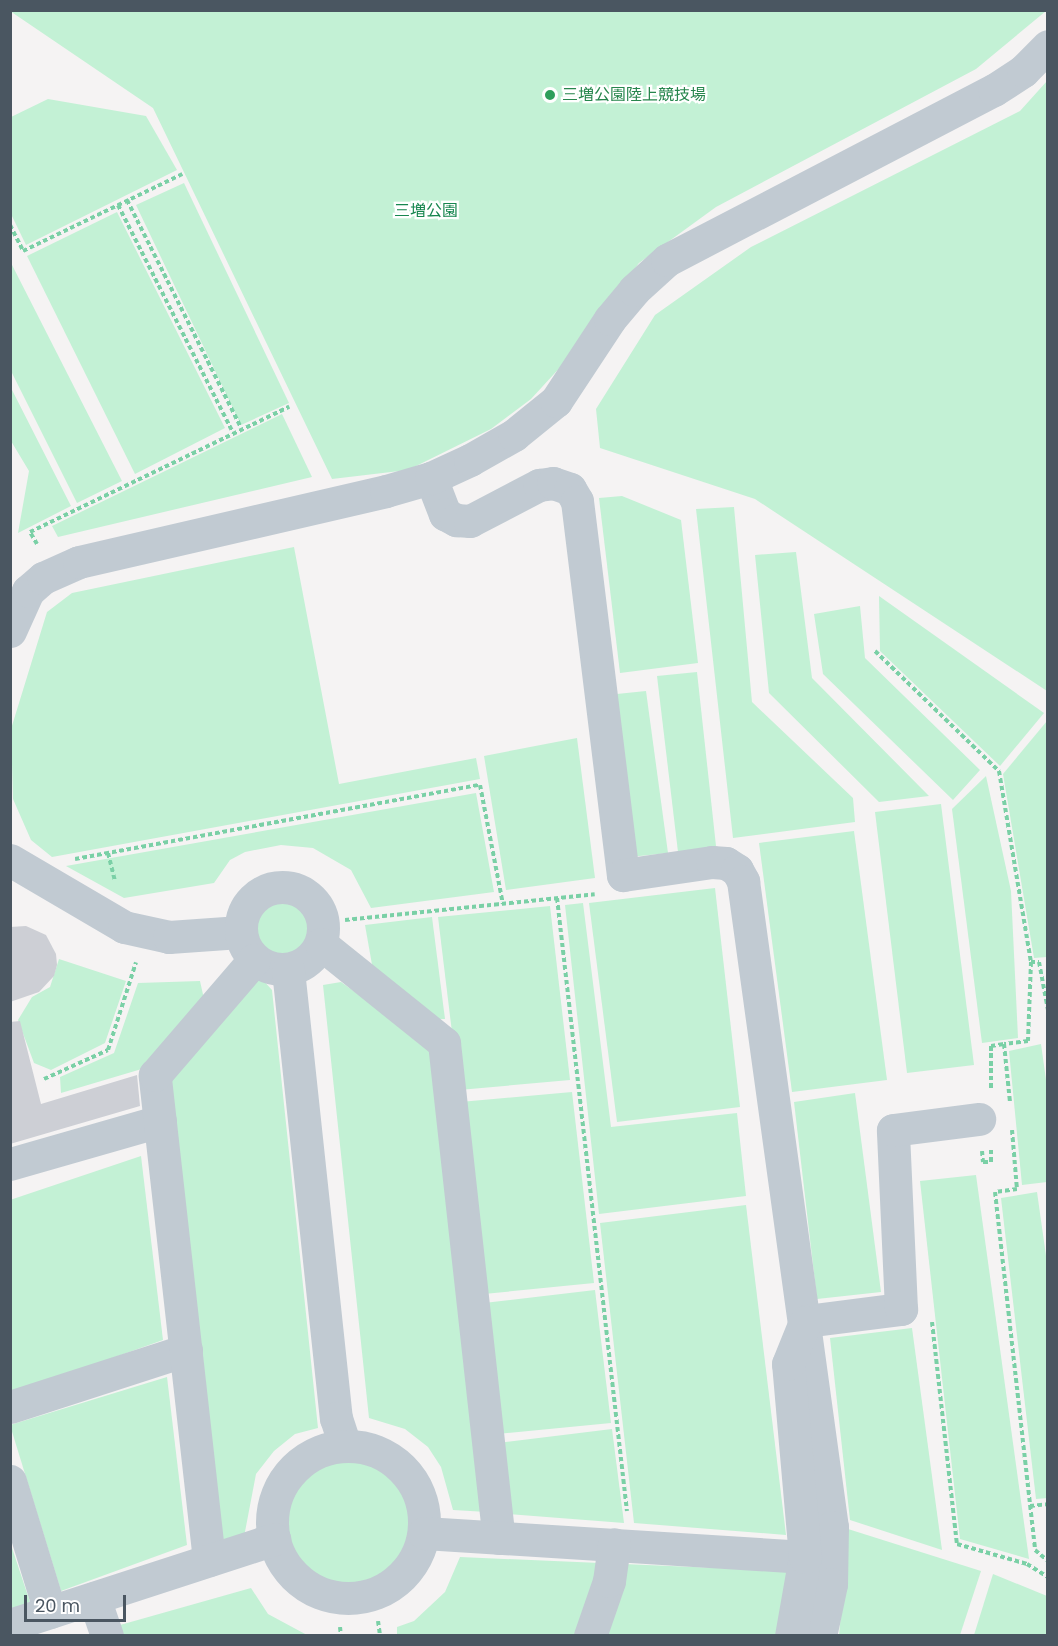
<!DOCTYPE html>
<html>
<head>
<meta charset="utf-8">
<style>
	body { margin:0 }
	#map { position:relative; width:1058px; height:1646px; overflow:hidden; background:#f5f3f3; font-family:Poppins,"Noto Sans JP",sans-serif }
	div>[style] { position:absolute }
	.green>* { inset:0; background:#c3f1d5 }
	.round { border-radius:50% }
	.building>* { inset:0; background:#cdcfd5 }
	.path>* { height:4px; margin-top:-2px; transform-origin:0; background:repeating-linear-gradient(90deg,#7ad0a6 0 4.5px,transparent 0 7.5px) }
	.minor>* { height:33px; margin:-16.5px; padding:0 16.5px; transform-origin:16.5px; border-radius:16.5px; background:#c1cad2 }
	.minor>.ring { margin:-16.5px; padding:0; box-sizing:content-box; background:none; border:33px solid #c1cad2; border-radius:50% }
	.dots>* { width:16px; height:16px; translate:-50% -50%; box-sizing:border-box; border:3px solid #fff; border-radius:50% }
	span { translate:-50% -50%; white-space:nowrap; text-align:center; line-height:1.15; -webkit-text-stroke:4.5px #fff; paint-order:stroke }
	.leisure-label { font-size:16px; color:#27864d }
	.left { translate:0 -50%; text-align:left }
	.park-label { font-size:16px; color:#17864f }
	.frame { position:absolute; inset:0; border:12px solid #4a5661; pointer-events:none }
	.scale { position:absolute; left:24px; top:1595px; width:102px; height:27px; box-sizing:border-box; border:3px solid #4a5661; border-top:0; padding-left:8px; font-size:18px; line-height:21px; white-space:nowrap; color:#4a5661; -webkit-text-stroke:4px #fff; paint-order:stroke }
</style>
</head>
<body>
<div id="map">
	<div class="green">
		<i style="clip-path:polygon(10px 11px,1046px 11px,976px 69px,716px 207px,639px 263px,565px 362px,531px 399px,491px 429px,408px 470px,332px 479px,153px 108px)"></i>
		<i style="clip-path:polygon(1047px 81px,1047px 691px,755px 499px,600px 448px,596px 409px,655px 315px,751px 247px,1020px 111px)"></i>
		<i style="clip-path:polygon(48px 99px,146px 116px,177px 170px,26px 245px,11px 214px,11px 117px)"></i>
		<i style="clip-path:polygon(184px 183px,289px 403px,241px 425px,136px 205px)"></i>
		<i style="clip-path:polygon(117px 212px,225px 428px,135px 474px,27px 256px)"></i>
		<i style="clip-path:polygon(10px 261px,122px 481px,77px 503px,11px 371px)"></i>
		<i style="clip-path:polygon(10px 386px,71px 506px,18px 533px,29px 471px,11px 441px)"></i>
		<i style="clip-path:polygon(282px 414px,312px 477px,58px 537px,52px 526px)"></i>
		<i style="clip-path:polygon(622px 496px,681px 520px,698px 663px,620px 673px,599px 498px)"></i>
		<i style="clip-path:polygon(734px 507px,752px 702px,853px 798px,855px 822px,733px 838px,696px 509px)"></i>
		<i style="clip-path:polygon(294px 547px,339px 784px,476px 758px,480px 779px,52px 857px,31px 840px,13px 799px,11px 729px,47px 612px,72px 593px)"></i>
		<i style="clip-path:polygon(796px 552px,812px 678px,929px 796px,879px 802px,769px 693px,755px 555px)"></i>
		<i style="clip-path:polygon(879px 596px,1044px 713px,1000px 766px,880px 651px)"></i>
		<i style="clip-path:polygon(860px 606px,865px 658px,980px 770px,953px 800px,823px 674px,814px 614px)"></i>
		<i style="clip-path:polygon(697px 672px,716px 846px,678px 852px,657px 676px)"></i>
		<i style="clip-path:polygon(646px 691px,668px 853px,630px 857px,607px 695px)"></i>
		<i style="clip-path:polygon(1047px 721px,1047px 957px,1034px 958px,1003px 774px)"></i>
		<i style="clip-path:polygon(577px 738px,595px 878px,506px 890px,484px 756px)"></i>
		<i style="clip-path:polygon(986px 776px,1011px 891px,1018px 1038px,982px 1043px,952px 809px)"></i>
		<i style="clip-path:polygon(476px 793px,494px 892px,371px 908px,351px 870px,313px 848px,281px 845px,245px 852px,230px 860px,214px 883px,124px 898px,66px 866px)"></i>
		<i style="clip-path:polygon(941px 804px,974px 1065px,907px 1073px,875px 812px)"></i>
		<i style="clip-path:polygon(854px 831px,887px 1080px,792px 1092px,759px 843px)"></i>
		<i style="clip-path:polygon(715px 888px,740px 1107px,617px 1122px,589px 903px)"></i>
		<i class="round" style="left:252px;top:897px;width:60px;height:60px"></i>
		<i style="clip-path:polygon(583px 903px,611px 1127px,737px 1113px,746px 1196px,599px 1214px,565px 905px)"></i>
		<i style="clip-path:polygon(550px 906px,570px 1080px,459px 1090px,438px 917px)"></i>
		<i style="clip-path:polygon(432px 917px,445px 1019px,431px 1019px,374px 976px,365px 925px)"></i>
		<i style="clip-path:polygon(59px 959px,126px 981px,105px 1043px,51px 1070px,34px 1063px,18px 1020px,32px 997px,50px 987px)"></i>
		<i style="clip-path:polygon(262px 979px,272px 990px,318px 1428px,295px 1434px,274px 1451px,256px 1474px,244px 1537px,219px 1540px,169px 1079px,247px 981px)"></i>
		<i style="clip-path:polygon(200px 981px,204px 999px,145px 1068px,61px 1093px,60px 1077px,114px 1053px,138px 983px)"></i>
		<i style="clip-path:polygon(341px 982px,436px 1050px,487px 1512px,453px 1510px,441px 1467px,428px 1447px,405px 1429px,369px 1418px,323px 985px)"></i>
		<i style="clip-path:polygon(1041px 1044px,1047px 1087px,1047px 1182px,1022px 1185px,1009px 1051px)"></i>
		<i style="clip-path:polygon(572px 1092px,594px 1283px,484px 1294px,460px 1102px)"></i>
		<i style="clip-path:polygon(855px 1093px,881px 1292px,817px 1299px,794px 1102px)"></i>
		<i style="clip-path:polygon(141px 1156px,163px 1340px,11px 1394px,10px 1200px)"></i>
		<i style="clip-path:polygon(976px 1175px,1029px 1559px,960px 1539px,920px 1181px)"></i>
		<i style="clip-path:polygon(1037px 1192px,1048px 1270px,1048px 1498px,1036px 1499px,1001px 1198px)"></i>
		<i style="clip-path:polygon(746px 1205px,786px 1535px,634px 1523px,600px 1223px)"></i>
		<i style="clip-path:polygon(595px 1290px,611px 1423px,497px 1434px,484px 1303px)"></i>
		<i style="clip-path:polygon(912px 1328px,942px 1550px,850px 1520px,830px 1338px)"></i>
		<i style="clip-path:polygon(167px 1377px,187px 1545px,61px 1591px,10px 1425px)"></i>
		<i style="clip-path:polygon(612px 1429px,624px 1523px,508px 1514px,497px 1443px)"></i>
		<i class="round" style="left:283px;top:1456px;width:132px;height:132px"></i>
		<i style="clip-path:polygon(848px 1529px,981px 1571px,960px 1635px,839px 1636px)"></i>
		<i style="clip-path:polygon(10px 1542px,30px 1602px,10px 1610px)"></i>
		<i style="clip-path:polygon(460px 1557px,600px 1563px,577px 1635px,397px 1635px,397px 1627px,414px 1621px,445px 1592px)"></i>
		<i style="clip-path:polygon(623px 1564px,789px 1571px,778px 1635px,604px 1636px)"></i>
		<i style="clip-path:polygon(993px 1574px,1047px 1596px,1047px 1635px,974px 1635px)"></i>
		<i style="clip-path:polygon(251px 1588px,268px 1614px,307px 1635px,118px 1636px,113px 1627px)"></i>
	</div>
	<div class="building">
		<i style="clip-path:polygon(26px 926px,46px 935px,56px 954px,57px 965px,54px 976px,39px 992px,10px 1002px,10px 927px)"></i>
		<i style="clip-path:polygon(20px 1021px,41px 1104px,137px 1075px,140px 1106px,10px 1144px,10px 1022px)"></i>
	</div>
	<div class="path">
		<i style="left:127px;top:200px;width:255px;rotate:63.4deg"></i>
		<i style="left:118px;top:205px;width:255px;rotate:63.2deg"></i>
		<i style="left:10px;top:225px;width:29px;rotate:63deg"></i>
		<i style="left:23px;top:251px;width:177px;rotate:-25.8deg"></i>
		<i style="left:37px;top:544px;width:14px;rotate:-120deg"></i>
		<i style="left:30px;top:532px;width:288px;rotate:-25.8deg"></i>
		<i style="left:875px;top:651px;width:173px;rotate:44.1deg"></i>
		<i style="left:999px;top:771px;width:194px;rotate:80.5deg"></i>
		<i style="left:1031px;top:962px;width:79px;rotate:92.2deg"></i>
		<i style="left:1028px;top:1041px;width:24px;rotate:173deg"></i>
		<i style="left:108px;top:853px;width:29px;rotate:76deg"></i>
		<i style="left:75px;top:859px;width:412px;rotate:-10.4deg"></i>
		<i style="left:480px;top:785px;width:121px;rotate:79.1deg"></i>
		<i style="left:557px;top:898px;width:617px;rotate:83.49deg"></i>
		<i style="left:345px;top:920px;width:251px;rotate:-5.9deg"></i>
		<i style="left:1031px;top:962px;width:8px"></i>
		<i style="left:1039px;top:962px;width:49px;rotate:79.4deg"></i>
		<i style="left:44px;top:1079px;width:70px;rotate:-24.4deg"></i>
		<i style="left:108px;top:1050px;width:92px;rotate:-72.3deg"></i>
		<i style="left:991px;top:1088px;width:42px;rotate:-90deg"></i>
		<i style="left:991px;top:1046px;width:13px;rotate:-9deg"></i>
		<i style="left:1004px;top:1044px;width:58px;rotate:84.1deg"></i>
		<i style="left:1012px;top:1130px;width:59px;rotate:85.2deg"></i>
		<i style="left:1017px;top:1189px;width:22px;rotate:172deg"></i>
		<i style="left:995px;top:1192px;width:360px;rotate:83.6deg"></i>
		<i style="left:1035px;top:1550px;width:17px;rotate:40deg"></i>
		<i style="left:982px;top:1151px;width:11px;rotate:85deg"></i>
		<i style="left:983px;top:1162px;width:8px"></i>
		<i style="left:991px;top:1162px;width:13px;rotate:-90deg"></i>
		<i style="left:932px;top:1322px;width:223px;rotate:83.6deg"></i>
		<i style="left:957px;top:1544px;width:73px;rotate:15.9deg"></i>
		<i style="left:1027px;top:1564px;width:25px;rotate:32deg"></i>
		<i style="left:1030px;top:1506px;width:18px;rotate:-6deg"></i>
		<i style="left:378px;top:1621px;width:15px;rotate:82deg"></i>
		<i style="left:340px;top:1627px;width:9px;rotate:84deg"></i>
	</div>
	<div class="minor">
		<i style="left:431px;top:478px;width:39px;rotate:69deg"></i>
		<i style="left:445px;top:514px;width:13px;rotate:29deg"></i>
		<i style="left:456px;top:520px;width:14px;rotate:4deg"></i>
		<i style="left:470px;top:521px;width:78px;rotate:-27.6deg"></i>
		<i style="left:539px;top:485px;width:14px;rotate:-8deg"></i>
		<i style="left:553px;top:483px;width:18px;rotate:19deg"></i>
		<i style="left:570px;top:489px;width:14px;rotate:60deg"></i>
		<i style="left:577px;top:501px;width:377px;rotate:83deg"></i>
		<i style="left:623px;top:875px;width:90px;rotate:-8.3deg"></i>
		<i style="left:712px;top:862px;width:14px;rotate:4deg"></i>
		<i style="left:726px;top:863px;width:13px;rotate:32deg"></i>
		<i style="left:737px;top:870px;width:13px;rotate:61deg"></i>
		<i style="left:743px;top:881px;width:652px;rotate:82.16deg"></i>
		<i style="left:832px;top:1527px;width:57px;rotate:91deg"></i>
		<i style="left:831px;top:1584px;width:53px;rotate:101.9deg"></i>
		<i style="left:10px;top:631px;width:44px;rotate:-65.8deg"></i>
		<i style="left:28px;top:591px;width:20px;rotate:-41deg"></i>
		<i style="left:43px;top:578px;width:39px;rotate:-24deg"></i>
		<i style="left:79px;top:562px;width:315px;rotate:-13deg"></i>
		<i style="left:386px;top:491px;width:47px;rotate:-16.1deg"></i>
		<i style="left:431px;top:478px;width:43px;rotate:-24.8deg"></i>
		<i style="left:470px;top:460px;width:51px;rotate:-29.6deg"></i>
		<i style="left:514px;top:435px;width:54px;rotate:-39deg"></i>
		<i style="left:556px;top:401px;width:98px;rotate:-56.6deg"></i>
		<i style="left:610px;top:319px;width:38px;rotate:-50deg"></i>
		<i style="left:634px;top:290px;width:45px;rotate:-42.3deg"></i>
		<i style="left:667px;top:260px;width:369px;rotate:-27.5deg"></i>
		<i style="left:994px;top:90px;width:35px;rotate:-33deg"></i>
		<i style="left:1023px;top:71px;width:35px;rotate:-45deg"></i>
		<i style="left:10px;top:860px;width:132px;rotate:30.4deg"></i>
		<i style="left:124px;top:927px;width:46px;rotate:12.5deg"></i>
		<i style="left:169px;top:937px;width:71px;rotate:-4deg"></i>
		<i class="ring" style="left:241px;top:887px;width:49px;height:49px"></i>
		<i style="left:321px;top:944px;width:158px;rotate:38.8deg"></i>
		<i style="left:444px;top:1043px;width:498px;rotate:83.7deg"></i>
		<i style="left:288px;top:970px;width:451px;rotate:83.9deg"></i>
		<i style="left:336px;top:1418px;width:29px;rotate:72deg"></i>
		<i style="left:10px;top:1164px;width:156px;rotate:-16deg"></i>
		<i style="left:806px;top:1321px;width:96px;rotate:-7.2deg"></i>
		<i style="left:901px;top:1309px;width:179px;rotate:-92.6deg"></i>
		<i style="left:893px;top:1130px;width:87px;rotate:-7.3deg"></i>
		<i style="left:10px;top:1407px;width:185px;rotate:-17.9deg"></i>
		<i class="ring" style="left:272px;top:1446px;width:119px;height:119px"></i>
		<i style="left:10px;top:1481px;width:137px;rotate:73deg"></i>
		<i style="left:424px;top:1533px;width:382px;rotate:3.6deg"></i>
		<i style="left:209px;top:1560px;width:488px;rotate:-96.4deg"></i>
		<i style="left:155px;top:1075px;width:152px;rotate:-49.3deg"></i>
		<i style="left:94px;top:1598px;width:40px;rotate:71.1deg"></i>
		<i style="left:10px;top:1625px;width:278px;rotate:-18deg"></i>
		<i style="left:590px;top:1636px;width:58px;rotate:-70.9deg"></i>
		<i style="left:609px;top:1581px;width:37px;rotate:-82deg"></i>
		<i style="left:791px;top:1636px;width:80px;rotate:-80deg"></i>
		<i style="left:805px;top:1557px;width:194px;rotate:-95deg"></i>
		<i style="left:788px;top:1364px;width:45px;rotate:-68deg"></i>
	</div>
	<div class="dots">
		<i style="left:550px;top:95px;background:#2e9e5b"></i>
	</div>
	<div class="leisure-label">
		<span class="left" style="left:562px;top:95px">三増公園陸上競技場</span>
	</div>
	<div class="park-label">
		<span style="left:426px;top:211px">三増公園</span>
	</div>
	<div class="frame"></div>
	<div class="scale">20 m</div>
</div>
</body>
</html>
